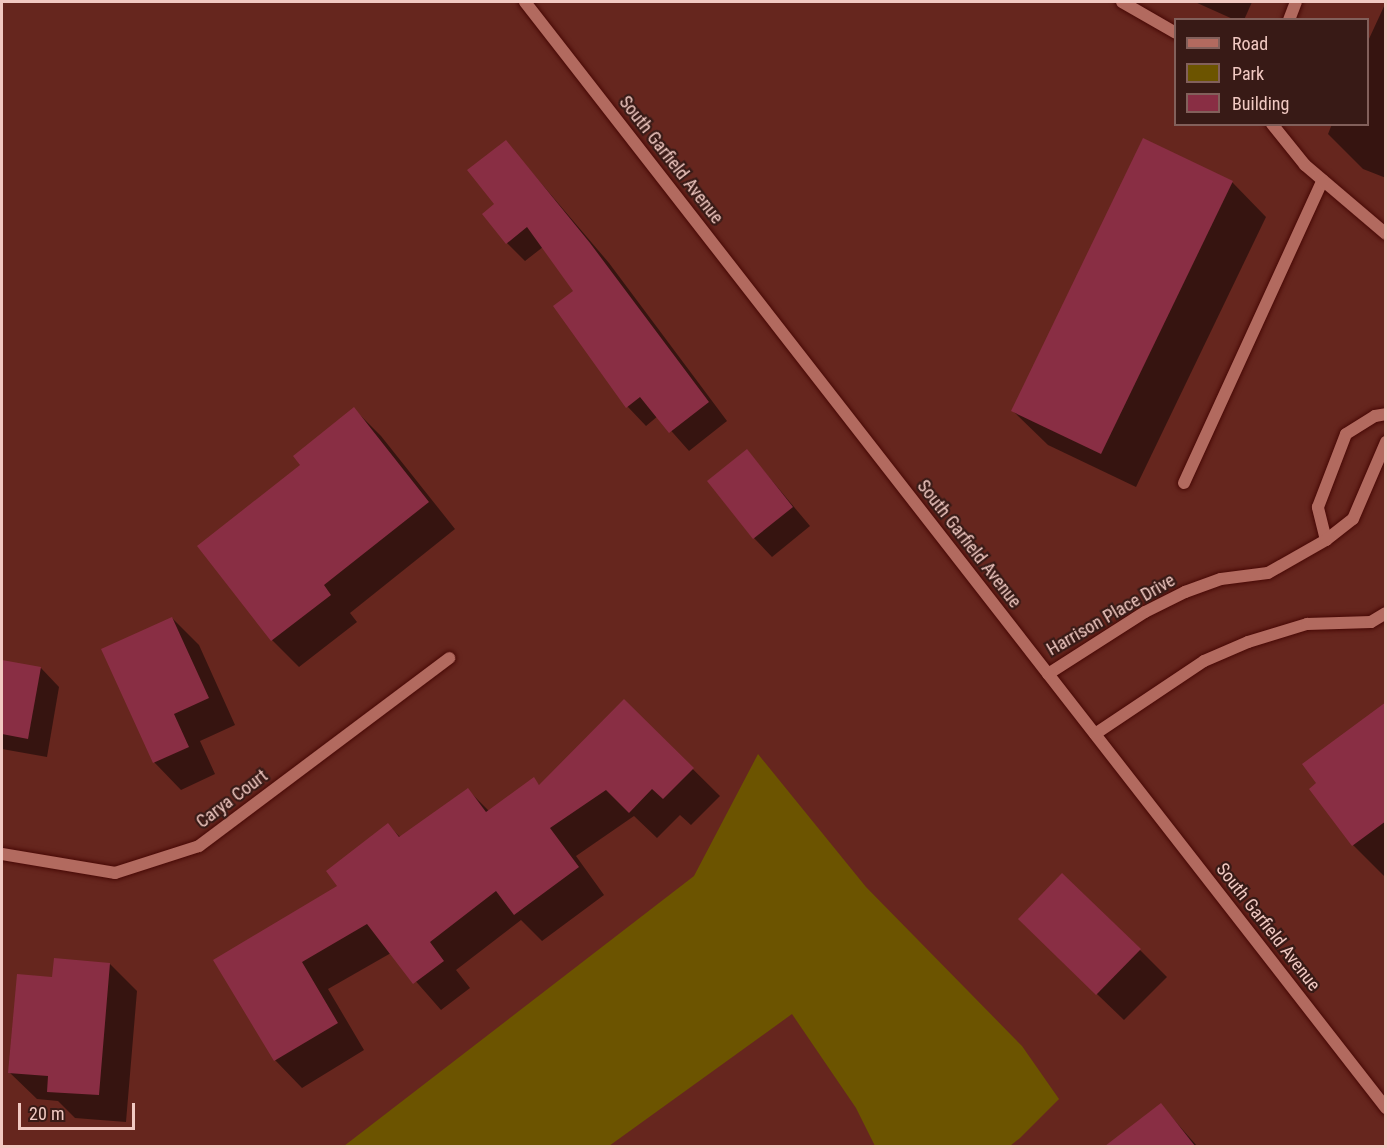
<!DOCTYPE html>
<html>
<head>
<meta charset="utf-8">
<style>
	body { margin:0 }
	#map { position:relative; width:1387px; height:1148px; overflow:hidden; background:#66261e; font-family:"Roboto Condensed",sans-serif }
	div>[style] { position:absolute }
	.green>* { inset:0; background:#6c5400 }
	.shadow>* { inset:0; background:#0007 }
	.building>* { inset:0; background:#892e44 }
	.roads { filter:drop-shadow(0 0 2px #470805) drop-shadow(0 0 2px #470805) }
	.service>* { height:12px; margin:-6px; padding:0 6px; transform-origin:6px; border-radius:6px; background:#b26a5f }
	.minor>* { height:12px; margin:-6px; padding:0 6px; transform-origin:6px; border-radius:6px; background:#b26a5f }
	.tertiary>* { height:12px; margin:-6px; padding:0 6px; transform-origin:6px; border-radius:6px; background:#b26a5f }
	span { translate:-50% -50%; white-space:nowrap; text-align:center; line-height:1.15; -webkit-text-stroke:4.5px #381a16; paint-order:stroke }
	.street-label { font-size:18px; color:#f1c9c2 }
	.frame { position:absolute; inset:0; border:3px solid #f1c9c2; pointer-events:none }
	.legend { position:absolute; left:1174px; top:18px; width:195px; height:108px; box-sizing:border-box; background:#381a16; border:2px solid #82605b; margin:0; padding:8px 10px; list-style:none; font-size:18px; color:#f1c9c2 }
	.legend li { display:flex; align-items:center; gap:12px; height:30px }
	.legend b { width:30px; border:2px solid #82605b }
	.scale { position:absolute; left:18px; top:1103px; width:117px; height:27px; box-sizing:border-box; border:3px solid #f1c9c2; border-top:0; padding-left:8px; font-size:18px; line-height:21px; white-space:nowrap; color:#f1c9c2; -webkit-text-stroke:4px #381a16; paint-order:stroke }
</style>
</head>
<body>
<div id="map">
	<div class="green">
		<i style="clip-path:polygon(758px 754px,866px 887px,1022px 1046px,1059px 1099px,1020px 1138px,1010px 1146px,875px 1146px,856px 1108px,792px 1014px,609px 1146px,344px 1146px,694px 876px)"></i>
	</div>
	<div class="shadow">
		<i style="clip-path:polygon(1195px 2px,1252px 2px,1244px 20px,1235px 20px)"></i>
		<i style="clip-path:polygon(1386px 2px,1386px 178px,1363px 169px,1328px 134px,1332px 124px,1368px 124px,1368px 41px)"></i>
		<i style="clip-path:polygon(506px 142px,609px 263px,727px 421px,689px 451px,658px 416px,646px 426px,628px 407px,555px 306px,575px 291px,543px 247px,525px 261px,507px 243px,496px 204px)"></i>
		<i style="clip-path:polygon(1232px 182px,1266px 217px,1136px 487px,1048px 445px,1013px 411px)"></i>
		<i style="clip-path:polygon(354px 409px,381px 436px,455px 529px,350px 613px,357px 622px,299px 667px,272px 640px,302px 465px)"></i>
		<i style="clip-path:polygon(747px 451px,810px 526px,772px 557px,754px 538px)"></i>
		<i style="clip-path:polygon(172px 618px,199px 645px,235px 725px,200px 741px,215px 774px,181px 790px,154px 762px)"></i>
		<i style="clip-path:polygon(2px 661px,41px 668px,59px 687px,47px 757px,2px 749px)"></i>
		<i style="clip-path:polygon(624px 701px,720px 796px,691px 825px,680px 815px,657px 838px,634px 816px,576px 856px,604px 895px,542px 941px,521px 920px,456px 970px,470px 988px,441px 1010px,391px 953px,328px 989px,364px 1050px,302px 1088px,275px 1060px,215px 960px,339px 886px,388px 825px,401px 838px,467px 789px,489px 811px,533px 779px,540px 786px)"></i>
		<i style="clip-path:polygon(1386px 704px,1386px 878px,1353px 845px)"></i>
		<i style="clip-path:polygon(1047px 946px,1140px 950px,1167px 977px,1124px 1020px)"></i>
		<i style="clip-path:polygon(110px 964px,137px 991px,126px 1122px,75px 1118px,58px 1101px,37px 1099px,9px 1072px)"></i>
		<i style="clip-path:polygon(1161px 1105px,1197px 1146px,1112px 1146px,1110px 1144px)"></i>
	</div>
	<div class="building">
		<i style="clip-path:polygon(1143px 138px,1233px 181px,1101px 454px,1011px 411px)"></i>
		<i style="clip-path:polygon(506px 140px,590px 243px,709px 402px,669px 433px,640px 397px,626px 408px,553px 306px,573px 291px,527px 227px,506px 244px,482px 214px,494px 204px,467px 170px)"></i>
		<i style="clip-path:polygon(354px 407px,429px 502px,324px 585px,331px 595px,271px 641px,197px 546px,300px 465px,293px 456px)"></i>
		<i style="clip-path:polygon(747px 449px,793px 507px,753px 539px,707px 481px)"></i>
		<i style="clip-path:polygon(172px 617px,209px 698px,174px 714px,189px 747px,153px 763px,101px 649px)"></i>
		<i style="clip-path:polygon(2px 660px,41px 667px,28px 739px,2px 734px)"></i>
		<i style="clip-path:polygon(624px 699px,694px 768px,663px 799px,652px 789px,629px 813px,606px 790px,550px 828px,579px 867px,514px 915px,496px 891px,430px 942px,444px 961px,413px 984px,367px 924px,302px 962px,338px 1023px,274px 1061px,213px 960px,337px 886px,326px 871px,388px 823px,399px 837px,468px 788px,486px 812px,534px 777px,539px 785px)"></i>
		<i style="clip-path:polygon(1386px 702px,1386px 821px,1352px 846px,1309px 789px,1316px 783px,1302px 764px)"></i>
		<i style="clip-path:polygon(1062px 873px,1141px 949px,1096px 995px,1018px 919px)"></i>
		<i style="clip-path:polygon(54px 958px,110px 963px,99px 1095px,47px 1092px,48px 1076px,8px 1073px,17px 974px,52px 977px)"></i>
		<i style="clip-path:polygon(1161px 1103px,1195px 1146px,1105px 1146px)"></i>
	</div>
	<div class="roads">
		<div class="service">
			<i style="left:1289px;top:20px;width:19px;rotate:-69deg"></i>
			<i style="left:1184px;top:483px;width:333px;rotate:-65.4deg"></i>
		</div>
		<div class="minor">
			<i style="left:1122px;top:2px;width:62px;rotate:29.9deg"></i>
			<i style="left:1272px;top:124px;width:53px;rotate:51.2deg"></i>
			<i style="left:1305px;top:165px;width:106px;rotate:40.4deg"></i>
			<i style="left:1326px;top:540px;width:34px;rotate:-104deg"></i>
			<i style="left:1318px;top:507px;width:78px;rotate:-69deg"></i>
			<i style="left:1346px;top:434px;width:34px;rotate:-32deg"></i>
			<i style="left:1375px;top:416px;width:11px;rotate:-10deg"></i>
			<i style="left:1048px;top:674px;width:115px;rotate:-32.6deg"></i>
			<i style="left:1145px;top:612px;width:45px;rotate:-26.6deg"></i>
			<i style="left:1185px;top:592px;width:38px;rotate:-20deg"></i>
			<i style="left:1221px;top:579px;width:47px;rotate:-7.3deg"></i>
			<i style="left:1268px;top:573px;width:67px;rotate:-29.6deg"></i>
			<i style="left:1326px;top:540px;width:34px;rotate:-38deg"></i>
			<i style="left:1353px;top:519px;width:84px;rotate:-66.8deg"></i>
			<i style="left:1095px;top:734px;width:131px;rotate:-33.8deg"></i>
			<i style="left:1204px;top:661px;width:48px;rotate:-23.4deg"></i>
			<i style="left:1248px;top:642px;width:62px;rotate:-17deg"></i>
			<i style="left:1307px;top:624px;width:64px;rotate:-1.8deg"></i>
			<i style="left:1371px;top:622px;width:17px;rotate:-31deg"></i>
			<i style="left:2px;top:854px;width:115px;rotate:9.5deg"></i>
			<i style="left:115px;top:873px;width:88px;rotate:-17.8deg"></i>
			<i style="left:199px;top:846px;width:313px;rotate:-36.9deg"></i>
		</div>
		<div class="tertiary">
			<i style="left:525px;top:2px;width:1402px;rotate:52.1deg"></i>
		</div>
	</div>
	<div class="street-label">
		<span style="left:671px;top:160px;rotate:52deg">South Garfield Avenue</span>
		<span style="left:969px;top:544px;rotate:52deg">South Garfield Avenue</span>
		<span style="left:1111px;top:615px;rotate:-30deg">Harrison Place Drive</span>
		<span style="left:232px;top:799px;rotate:-37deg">Carya Court</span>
		<span style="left:1268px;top:927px;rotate:52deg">South Garfield Avenue</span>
	</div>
	<div class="frame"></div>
	<ul class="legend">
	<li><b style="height:8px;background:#b26a5f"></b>Road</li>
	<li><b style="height:16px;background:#6c5400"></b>Park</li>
	<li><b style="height:16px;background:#892e44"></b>Building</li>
	</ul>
	<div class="scale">20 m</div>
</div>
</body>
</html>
